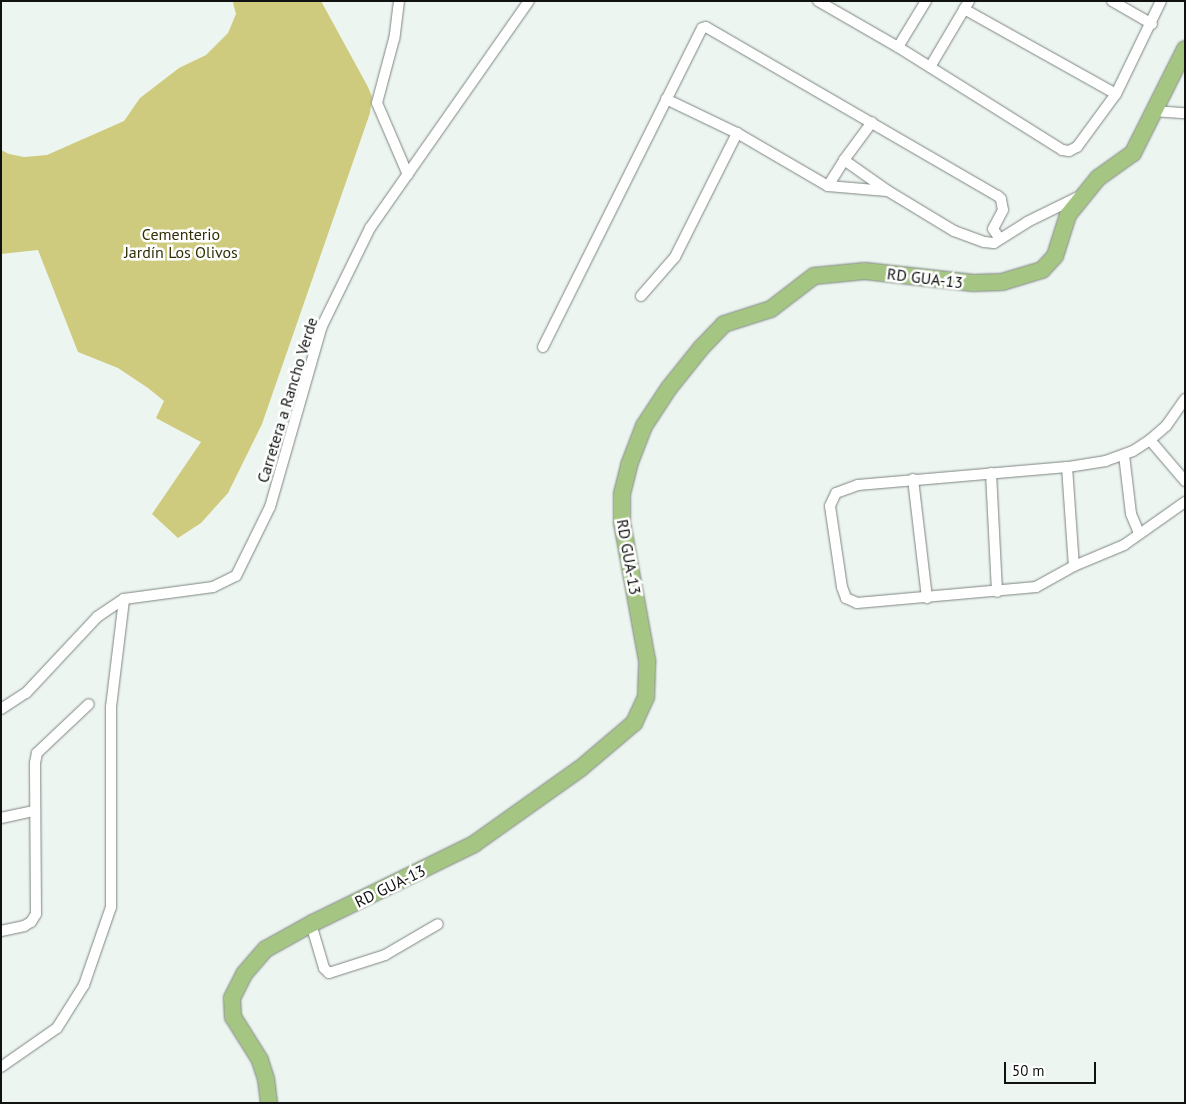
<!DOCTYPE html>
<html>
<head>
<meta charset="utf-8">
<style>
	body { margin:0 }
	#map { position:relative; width:1186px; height:1104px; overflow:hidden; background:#edf5f0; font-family:"PT Sans",sans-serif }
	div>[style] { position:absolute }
	.green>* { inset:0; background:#cecb7e }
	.roads { filter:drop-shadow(0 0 1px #7e8580) drop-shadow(0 0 1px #7e8580) }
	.street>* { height:10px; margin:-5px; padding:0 5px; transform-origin:5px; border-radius:5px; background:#fff }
	.primary>* { height:16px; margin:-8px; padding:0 8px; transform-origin:8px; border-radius:8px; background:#a5c583 }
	span { translate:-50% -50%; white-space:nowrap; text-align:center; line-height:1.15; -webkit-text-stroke:5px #fff; paint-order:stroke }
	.park-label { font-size:16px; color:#312f05 }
	.street-label { font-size:16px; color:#0f1210 }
	.frame { position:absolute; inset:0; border:2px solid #0f1210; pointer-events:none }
	.scale { position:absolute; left:1004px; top:1062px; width:92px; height:22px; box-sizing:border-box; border:2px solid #0f1210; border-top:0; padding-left:6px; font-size:15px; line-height:18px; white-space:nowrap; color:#0f1210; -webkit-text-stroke:4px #fff; paint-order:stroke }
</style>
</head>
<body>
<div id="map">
	<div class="green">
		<i style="clip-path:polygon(235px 1px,321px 1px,368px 87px,372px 97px,370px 113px,262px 424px,228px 493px,201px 523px,178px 538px,152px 514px,201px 442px,156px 418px,164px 401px,148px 388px,118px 368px,78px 352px,38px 250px,1px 254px,1px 150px,9px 154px,24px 157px,47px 155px,124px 121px,140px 98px,179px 68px,206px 55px,228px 33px,236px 14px,233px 3px)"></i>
	</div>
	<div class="roads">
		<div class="street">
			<i style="left:399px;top:1px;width:38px;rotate:97deg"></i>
			<i style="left:394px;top:39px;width:66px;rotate:104.9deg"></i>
			<i style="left:377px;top:103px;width:78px;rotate:66.7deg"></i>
			<i style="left:818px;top:1px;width:92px;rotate:29.9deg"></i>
			<i style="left:898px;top:47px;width:194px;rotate:32.1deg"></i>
			<i style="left:1062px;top:150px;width:7px;rotate:8deg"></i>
			<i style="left:1069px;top:151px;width:9px;rotate:-27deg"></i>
			<i style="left:1077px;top:147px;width:66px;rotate:-53.7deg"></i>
			<i style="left:1116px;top:94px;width:103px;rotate:-64.2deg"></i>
			<i style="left:1112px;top:1px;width:46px;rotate:29.9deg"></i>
			<i style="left:964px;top:9px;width:174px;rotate:29.2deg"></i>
			<i style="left:898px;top:47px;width:54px;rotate:-58.7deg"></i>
			<i style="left:930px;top:67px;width:77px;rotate:-59.4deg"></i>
			<i style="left:666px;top:99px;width:79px;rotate:25.6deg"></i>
			<i style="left:737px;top:133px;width:105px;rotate:30.2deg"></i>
			<i style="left:828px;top:186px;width:59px;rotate:4.8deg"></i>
			<i style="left:1153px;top:111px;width:32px;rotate:4deg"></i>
			<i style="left:844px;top:160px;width:54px;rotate:35.2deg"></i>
			<i style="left:888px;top:191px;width:77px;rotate:31.2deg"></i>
			<i style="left:954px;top:231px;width:32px;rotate:20deg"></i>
			<i style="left:984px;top:242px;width:10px;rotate:6deg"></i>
			<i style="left:994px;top:243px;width:39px;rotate:-32deg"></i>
			<i style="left:1027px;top:222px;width:59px;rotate:-26.1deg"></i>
			<i style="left:828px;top:186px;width:31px;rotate:-58deg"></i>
			<i style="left:844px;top:160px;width:47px;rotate:-53.6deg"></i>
			<i style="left:641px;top:296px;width:52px;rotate:-48.9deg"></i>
			<i style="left:675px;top:257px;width:139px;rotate:-63.4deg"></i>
			<i style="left:543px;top:347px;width:356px;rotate:-63.5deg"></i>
			<i style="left:702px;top:28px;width:4px;rotate:-14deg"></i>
			<i style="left:706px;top:27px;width:337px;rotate:30.1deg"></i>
			<i style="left:998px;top:196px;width:4px;rotate:45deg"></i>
			<i style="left:1001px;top:199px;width:11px;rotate:80deg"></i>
			<i style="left:1003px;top:210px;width:21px;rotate:118deg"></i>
			<i style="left:993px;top:229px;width:12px;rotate:55deg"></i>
			<i style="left:1185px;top:399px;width:33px;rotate:125deg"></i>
			<i style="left:1166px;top:426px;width:21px;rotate:139deg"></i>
			<i style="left:1150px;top:440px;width:20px;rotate:147deg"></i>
			<i style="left:1133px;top:451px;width:29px;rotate:160deg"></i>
			<i style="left:1106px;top:461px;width:39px;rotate:171deg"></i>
			<i style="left:1067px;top:467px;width:210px;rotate:175.1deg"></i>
			<i style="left:858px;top:485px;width:23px;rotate:160deg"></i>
			<i style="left:836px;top:493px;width:14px;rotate:115deg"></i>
			<i style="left:830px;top:506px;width:82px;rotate:81.6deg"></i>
			<i style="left:842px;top:587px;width:12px;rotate:70deg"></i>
			<i style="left:846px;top:598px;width:12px;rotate:24deg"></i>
			<i style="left:857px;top:603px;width:180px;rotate:-5.1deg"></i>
			<i style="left:1036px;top:587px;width:43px;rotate:-28.9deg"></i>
			<i style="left:1074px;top:566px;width:54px;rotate:-22.8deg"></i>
			<i style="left:1124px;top:545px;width:75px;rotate:-35.2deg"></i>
			<i style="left:1150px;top:440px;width:54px;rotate:49.5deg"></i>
			<i style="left:1124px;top:455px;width:59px;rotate:83.2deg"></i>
			<i style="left:1131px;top:514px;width:21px;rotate:67deg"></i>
			<i style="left:1067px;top:467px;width:99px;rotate:86deg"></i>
			<i style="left:991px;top:473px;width:119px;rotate:87.1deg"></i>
			<i style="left:913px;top:479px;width:120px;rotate:83.3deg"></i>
			<i style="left:1px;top:709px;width:30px;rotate:-33deg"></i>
			<i style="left:26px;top:693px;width:104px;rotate:-46.9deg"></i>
			<i style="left:97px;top:617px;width:32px;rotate:-34deg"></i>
			<i style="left:124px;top:599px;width:90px;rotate:-7.7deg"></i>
			<i style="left:213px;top:587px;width:25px;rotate:-26deg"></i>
			<i style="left:236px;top:576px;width:77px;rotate:-63.8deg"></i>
			<i style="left:270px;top:507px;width:188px;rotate:-74deg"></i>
			<i style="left:322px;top:326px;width:109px;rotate:-63.9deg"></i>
			<i style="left:370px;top:228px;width:277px;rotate:-55deg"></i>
			<i style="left:1px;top:818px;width:35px;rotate:-12deg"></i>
			<i style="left:311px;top:924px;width:46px;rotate:73.5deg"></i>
			<i style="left:324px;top:968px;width:7px;rotate:45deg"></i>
			<i style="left:329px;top:973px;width:59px;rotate:-17.8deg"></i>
			<i style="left:385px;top:955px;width:61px;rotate:-30.3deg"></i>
			<i style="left:1px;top:931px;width:24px;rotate:-12deg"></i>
			<i style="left:24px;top:926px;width:8px;rotate:-30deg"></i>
			<i style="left:31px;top:922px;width:9px;rotate:-58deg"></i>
			<i style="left:36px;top:914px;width:151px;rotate:-90.4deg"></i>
			<i style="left:35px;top:763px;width:10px;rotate:-79deg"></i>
			<i style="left:37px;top:753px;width:71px;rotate:-43.3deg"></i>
			<i style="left:1px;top:1067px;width:68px;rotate:-34.9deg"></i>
			<i style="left:57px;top:1028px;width:51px;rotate:-57.9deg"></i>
			<i style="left:84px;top:985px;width:83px;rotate:-70.9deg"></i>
			<i style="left:111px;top:907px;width:200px;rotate:-90deg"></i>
			<i style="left:111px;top:707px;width:109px;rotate:-83.1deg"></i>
		</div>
		<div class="primary">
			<i style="left:269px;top:1103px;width:24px;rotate:-97deg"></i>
			<i style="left:266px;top:1079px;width:20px;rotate:-108deg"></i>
			<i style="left:260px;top:1060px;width:51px;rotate:-122.1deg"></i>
			<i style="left:233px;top:1017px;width:19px;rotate:-93deg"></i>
			<i style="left:232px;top:998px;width:27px;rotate:-63deg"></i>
			<i style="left:244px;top:974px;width:33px;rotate:-49deg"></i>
			<i style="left:266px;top:949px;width:54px;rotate:-29deg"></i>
			<i style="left:313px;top:923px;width:179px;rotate:-26.1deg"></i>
			<i style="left:474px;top:844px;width:131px;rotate:-35.4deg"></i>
			<i style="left:581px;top:768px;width:70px;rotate:-40.3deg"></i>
			<i style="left:634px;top:723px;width:29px;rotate:-65deg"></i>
			<i style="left:646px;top:697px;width:37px;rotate:-88deg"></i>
			<i style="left:647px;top:660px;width:139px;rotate:-100.3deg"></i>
			<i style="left:622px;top:523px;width:29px;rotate:-90deg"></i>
			<i style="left:622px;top:494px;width:30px;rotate:-76deg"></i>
			<i style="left:629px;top:465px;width:42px;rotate:-69deg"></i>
			<i style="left:644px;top:426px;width:45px;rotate:-56.7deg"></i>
			<i style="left:669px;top:388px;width:51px;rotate:-51.3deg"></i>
			<i style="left:701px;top:348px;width:33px;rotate:-46deg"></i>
			<i style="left:724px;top:324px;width:49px;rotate:-17.7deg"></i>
			<i style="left:771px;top:309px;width:54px;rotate:-37.5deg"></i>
			<i style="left:814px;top:276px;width:51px;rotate:-5.6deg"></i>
			<i style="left:865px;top:271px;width:109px;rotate:6.3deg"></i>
			<i style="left:973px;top:283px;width:29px;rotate:-2deg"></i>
			<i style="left:1002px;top:282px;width:42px;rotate:-16.7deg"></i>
			<i style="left:1042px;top:270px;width:19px;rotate:-47deg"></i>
			<i style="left:1055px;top:256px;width:43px;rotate:-72.4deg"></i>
			<i style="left:1068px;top:215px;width:48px;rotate:-51deg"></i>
			<i style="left:1098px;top:178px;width:43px;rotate:-35.5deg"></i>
			<i style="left:1133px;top:153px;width:116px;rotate:-63.4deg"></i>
		</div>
	</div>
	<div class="park-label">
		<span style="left:181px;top:243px">Cementerio<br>Jardín Los Olivos</span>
	</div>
	<div class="street-label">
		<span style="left:925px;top:278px;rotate:7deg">RD GUA-13</span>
		<span style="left:287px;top:400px;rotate:-73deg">Carretera a Rancho Verde</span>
		<span style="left:629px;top:557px;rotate:80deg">RD GUA-13</span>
		<span style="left:390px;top:886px;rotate:-26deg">RD GUA-13</span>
	</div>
	<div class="frame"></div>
	<div class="scale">50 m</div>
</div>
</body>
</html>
